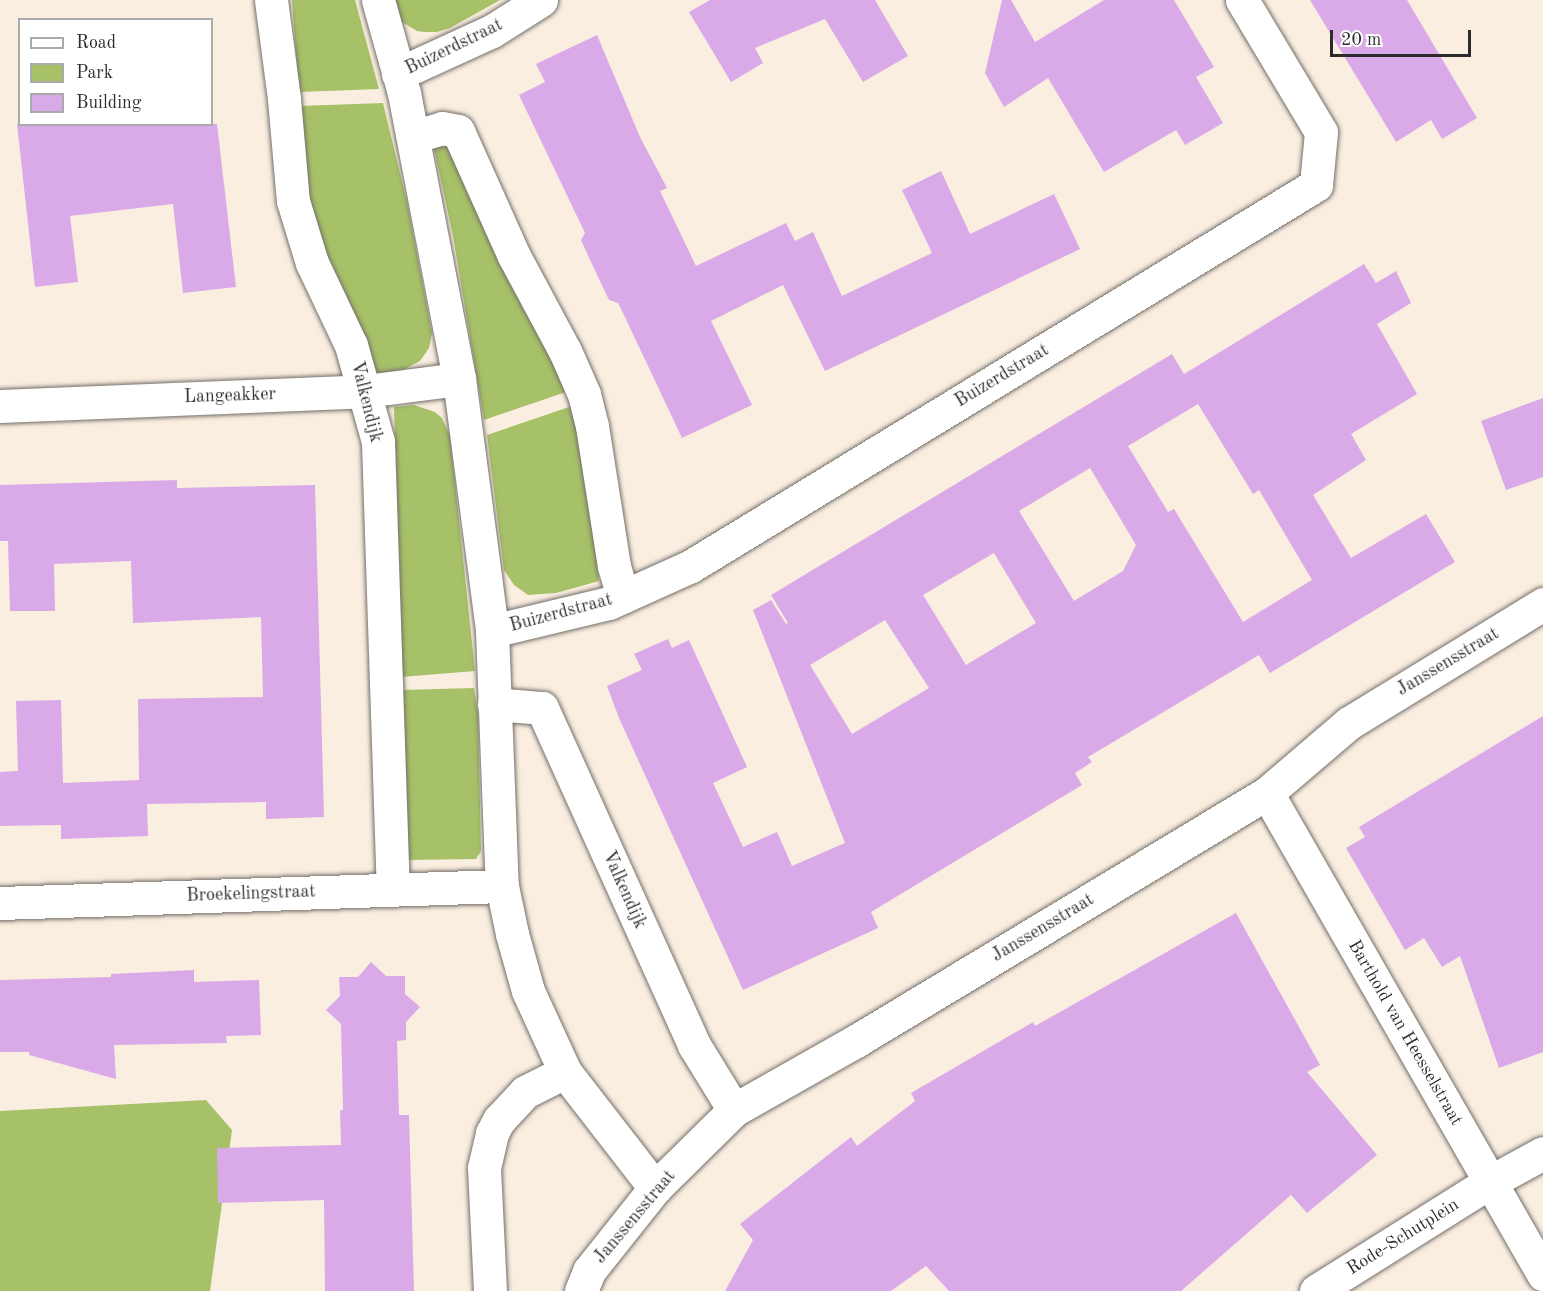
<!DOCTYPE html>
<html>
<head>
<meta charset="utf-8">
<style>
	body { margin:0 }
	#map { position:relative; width:1543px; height:1291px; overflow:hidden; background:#faeee0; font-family:"Old Standard TT",serif }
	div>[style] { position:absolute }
	.green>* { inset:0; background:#a7c168 }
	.building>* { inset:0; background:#daa9e8 }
	.roads { filter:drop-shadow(0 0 2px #736f6a) drop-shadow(0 0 2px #736f6a) }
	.street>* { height:33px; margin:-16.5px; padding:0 16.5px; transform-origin:16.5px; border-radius:16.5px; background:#fff }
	span { translate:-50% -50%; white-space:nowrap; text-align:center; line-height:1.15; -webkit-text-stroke:5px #fff; paint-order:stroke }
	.street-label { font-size:18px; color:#2b2b2b }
	.legend { position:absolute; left:18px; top:18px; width:195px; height:108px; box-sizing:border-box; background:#fff; border:2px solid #aaa; margin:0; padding:8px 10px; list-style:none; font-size:18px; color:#2b2b2b }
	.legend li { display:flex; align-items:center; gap:12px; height:30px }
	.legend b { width:30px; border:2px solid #aaa }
	.scale { position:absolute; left:1330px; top:30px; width:141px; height:27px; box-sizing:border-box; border:3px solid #2b2b2b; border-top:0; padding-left:8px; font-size:18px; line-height:21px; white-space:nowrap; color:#2b2b2b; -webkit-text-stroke:4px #fff; paint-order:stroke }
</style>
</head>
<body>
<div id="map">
	<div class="green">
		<i style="clip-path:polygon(292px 0,355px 0,379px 89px,299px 92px)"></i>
		<i style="clip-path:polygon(392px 0,500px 0,450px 28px,437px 32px,424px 32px,417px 31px,400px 21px)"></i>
		<i style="clip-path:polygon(383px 103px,407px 202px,432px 333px,429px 348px,420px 361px,403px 370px,375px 373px,355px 315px,313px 223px,304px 188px,299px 106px)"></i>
		<i style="clip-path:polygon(442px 146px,450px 148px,551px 355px,566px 392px,484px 420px,453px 236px,434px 148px)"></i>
		<i style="clip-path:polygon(414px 405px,435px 412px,442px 418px,450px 436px,475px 671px,401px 677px,394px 407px)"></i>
		<i style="clip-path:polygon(572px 406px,588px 488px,599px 581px,556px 593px,528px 595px,514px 585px,504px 570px,487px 435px)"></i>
		<i style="clip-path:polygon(474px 688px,478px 714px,481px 851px,476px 859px,406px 860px,402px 690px)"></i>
		<i style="clip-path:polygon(206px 1100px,232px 1130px,210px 1291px,0 1291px,0 1111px)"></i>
	</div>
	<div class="building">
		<i style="clip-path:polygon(710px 0,875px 0,908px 56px,863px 82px,825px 19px,755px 48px,763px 63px,731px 82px,689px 12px)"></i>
		<i style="clip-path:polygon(1002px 0,1011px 0,1035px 42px,1104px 0,1174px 0,1214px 67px,1196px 77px,1223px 123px,1185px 145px,1176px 130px,1104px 172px,1048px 78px,1004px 107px,985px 73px)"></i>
		<i style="clip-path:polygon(1310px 0,1407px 0,1477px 118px,1442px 139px,1431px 120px,1396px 142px)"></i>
		<i style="clip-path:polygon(597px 35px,640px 137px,667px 188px,660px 191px,696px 266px,786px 223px,795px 241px,813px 232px,842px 296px,932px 253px,902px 190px,941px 171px,970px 234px,1054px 194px,1080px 249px,825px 371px,783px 285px,711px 321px,752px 405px,682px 438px,623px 313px,618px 303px,609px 300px,592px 264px,581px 240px,585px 233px,519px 95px,545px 82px,536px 64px)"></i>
		<i style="clip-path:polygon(17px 124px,217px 124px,236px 287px,183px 293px,173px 204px,70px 216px,78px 282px,35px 287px)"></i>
		<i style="clip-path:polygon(evenodd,1364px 264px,1376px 283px,1396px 271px,1411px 303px,1377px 324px,1417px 394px,1351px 434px,1366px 460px,1313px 495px,1351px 558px,1426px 514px,1455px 562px,1270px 673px,1259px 655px,1088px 757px,1092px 762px,1075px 773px,1082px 785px,871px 912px,878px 928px,743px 990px,619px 718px,607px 686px,642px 670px,634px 654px,668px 639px,672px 648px,689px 640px,747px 767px,713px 783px,743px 847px,777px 832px,792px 866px,845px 843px,753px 610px,771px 600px,786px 624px,788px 623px,771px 595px,1172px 354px,1184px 374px,1364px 264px,1198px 404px,1253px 494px,1259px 490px,1312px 580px,1243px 622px,1174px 509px,1168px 512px,1128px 446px,1198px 404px,1364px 264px,1090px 468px,1136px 545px,1123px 571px,1074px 601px,1019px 511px,1090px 468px,1364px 264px,994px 553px,1036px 623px,966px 665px,923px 595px,994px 553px,1364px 264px,885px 620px,929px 688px,852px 734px,810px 665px,885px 620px)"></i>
		<i style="clip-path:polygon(1543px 398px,1543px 477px,1506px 490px,1481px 421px)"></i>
		<i style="clip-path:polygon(177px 480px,177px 488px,315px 485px,324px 817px,266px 819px,266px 802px,147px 804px,148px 836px,61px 839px,61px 825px,0 826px,0 772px,18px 771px,16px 701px,61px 700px,63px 783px,139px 780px,138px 699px,263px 697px,261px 617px,133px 623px,131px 561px,54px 564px,55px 611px,10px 611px,8px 541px,0 541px,0 485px)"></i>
		<i style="clip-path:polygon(1543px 716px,1543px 1052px,1499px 1068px,1460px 956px,1442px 967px,1424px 938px,1405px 950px,1346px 848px,1365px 837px,1359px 827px)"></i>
		<i style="clip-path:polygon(1236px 913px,1320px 1065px,1307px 1072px,1377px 1155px,1307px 1213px,1291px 1195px,1181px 1291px,949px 1291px,926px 1266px,891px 1291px,725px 1291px,753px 1240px,740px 1224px,851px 1137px,857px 1146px,915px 1101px,911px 1093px,1033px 1022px,1035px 1026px)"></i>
		<i style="clip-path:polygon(371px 962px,386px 976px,405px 976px,405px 994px,420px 1007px,406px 1022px,406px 1040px,397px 1041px,399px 1115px,409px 1115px,414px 1291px,325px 1291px,324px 1200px,218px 1203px,217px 1148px,341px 1145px,340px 1110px,343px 1110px,341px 1024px,326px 1010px,340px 996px,339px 977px,358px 977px)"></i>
		<i style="clip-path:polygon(194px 970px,194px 982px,259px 980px,261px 1035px,226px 1036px,227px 1043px,114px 1045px,116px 1079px,29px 1055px,29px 1052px,0 1052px,0 980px,111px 977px,111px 974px)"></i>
	</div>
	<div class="roads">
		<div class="street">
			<i style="left:271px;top:0;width:100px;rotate:82.5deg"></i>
			<i style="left:284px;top:99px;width:102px;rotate:85deg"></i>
			<i style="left:293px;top:201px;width:65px;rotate:73deg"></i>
			<i style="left:312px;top:263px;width:91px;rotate:64.6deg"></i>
			<i style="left:351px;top:345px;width:101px;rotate:74.4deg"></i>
			<i style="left:378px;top:442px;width:447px;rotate:88.1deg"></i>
			<i style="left:378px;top:0;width:97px;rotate:74.4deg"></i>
			<i style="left:404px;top:93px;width:291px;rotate:79.1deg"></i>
			<i style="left:459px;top:379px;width:254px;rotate:82.5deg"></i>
			<i style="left:492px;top:631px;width:255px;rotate:87.8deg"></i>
			<i style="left:502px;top:886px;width:49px;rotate:78.2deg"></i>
			<i style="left:512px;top:934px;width:59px;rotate:74.3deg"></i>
			<i style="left:528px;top:991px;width:89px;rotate:65.4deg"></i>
			<i style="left:565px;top:1072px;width:147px;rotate:52.2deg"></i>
			<i style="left:398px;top:74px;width:103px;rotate:-24.6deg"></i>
			<i style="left:492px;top:31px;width:58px;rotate:-32.3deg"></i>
			<i style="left:413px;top:137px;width:30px;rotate:-17deg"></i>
			<i style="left:442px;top:128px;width:16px;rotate:11deg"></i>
			<i style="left:458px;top:131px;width:137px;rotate:65.9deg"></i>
			<i style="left:514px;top:256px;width:108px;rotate:61.8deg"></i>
			<i style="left:565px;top:351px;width:47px;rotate:66.2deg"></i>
			<i style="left:584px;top:394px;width:33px;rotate:76deg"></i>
			<i style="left:592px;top:426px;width:142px;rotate:81.1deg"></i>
			<i style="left:614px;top:566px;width:32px;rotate:74deg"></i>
			<i style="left:0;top:406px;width:366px;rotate:-2.3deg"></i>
			<i style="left:366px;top:391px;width:94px;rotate:-7.4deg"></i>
			<i style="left:492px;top:631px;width:120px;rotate:-13.5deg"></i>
			<i style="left:609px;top:603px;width:90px;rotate:-24.3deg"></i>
			<i style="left:691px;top:566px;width:732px;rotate:-31.37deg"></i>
			<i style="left:1316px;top:185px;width:53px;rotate:-84.6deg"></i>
			<i style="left:1321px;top:132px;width:154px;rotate:-120.9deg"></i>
			<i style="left:494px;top:704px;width:48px;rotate:4.8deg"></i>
			<i style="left:542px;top:708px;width:370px;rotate:65.7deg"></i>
			<i style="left:694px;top:1045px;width:76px;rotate:58.4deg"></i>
			<i style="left:1267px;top:793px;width:555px;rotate:60.15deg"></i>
			<i style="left:0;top:903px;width:502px;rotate:-1.94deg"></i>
			<i style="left:490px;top:1291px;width:123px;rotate:-92.8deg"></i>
			<i style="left:484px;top:1168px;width:36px;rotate:-77deg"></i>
			<i style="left:492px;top:1133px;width:15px;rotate:-62deg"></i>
			<i style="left:499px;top:1120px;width:38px;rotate:-47deg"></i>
			<i style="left:525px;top:1092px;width:45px;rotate:-26.6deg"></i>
			<i style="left:581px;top:1291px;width:22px;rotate:-68deg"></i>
			<i style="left:589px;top:1271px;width:106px;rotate:-51.5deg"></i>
			<i style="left:655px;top:1188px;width:111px;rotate:-44.6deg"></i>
			<i style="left:734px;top:1110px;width:140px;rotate:-29.5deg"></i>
			<i style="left:856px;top:1041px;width:480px;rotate:-31.1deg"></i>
			<i style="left:1267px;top:793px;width:108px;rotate:-40.5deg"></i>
			<i style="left:1349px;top:723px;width:228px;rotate:-31.5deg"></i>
			<i style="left:1316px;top:1291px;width:205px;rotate:-32.1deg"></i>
			<i style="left:1490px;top:1182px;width:60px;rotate:-28.7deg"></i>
		</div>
	</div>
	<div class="street-label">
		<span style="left:454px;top:47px;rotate:-26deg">Buizerdstraat</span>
		<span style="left:1002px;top:376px;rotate:-31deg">Buizerdstraat</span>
		<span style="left:230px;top:396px;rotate:-2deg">Langeakker</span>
		<span style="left:366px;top:402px;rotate:76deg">Valkendijk</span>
		<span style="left:561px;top:613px;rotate:-15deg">Buizerdstraat</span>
		<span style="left:1448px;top:662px;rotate:-31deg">Janssensstraat</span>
		<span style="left:624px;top:890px;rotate:66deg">Valkendijk</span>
		<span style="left:251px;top:894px;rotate:-2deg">Broekelingstraat</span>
		<span style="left:1043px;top:928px;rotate:-31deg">Janssensstraat</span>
		<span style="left:1405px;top:1033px;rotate:60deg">Barthold van Heesselstraat</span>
		<span style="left:635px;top:1217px;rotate:-50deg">Janssensstraat</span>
		<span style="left:1403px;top:1237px;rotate:-32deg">Rode-Schutplein</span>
	</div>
	<ul class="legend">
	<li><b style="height:8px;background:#fff"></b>Road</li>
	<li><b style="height:16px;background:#a7c168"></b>Park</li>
	<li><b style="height:16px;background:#daa9e8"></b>Building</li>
	</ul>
	<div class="scale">20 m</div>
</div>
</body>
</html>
